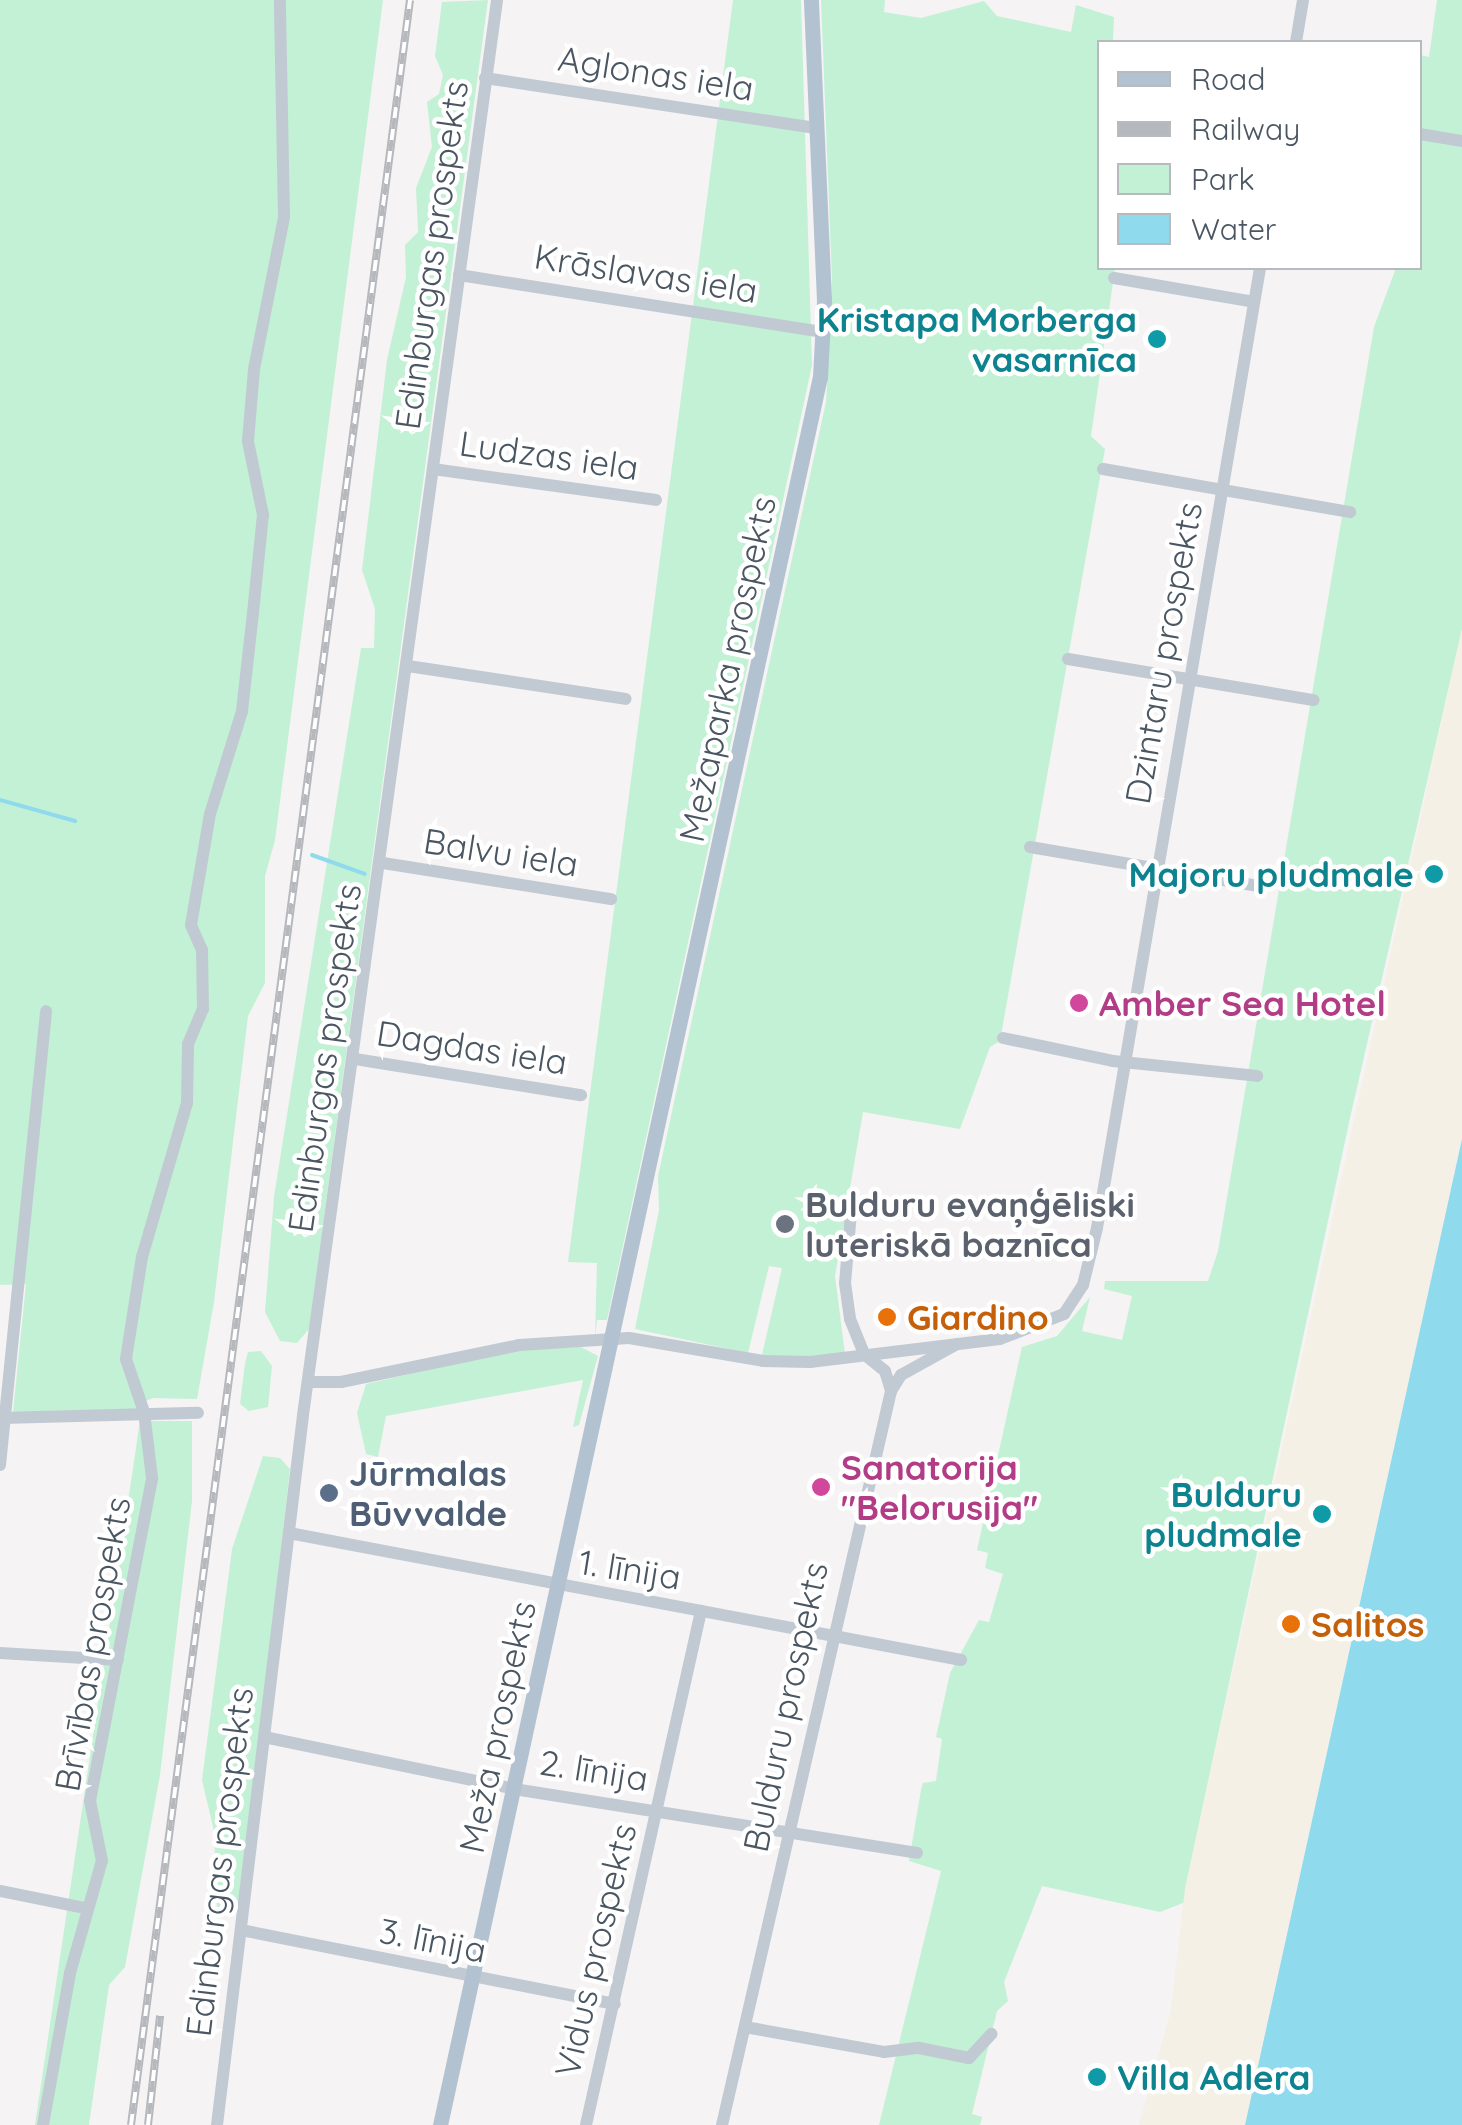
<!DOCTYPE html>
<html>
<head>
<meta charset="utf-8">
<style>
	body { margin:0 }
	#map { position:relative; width:1462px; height:2125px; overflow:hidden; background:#f5f3f3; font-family:Quicksand,sans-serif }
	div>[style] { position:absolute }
	.green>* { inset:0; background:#c3f1d5 }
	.sand>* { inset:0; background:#f5f0e5 }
	.water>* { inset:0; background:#90daee }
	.stream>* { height:4px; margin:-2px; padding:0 2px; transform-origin:2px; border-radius:2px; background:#90daee }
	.minor>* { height:12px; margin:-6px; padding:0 6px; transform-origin:6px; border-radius:6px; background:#c1cad2 }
	.major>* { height:15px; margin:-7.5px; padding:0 7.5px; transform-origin:7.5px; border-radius:7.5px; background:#b3c2d1 }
	.rail>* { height:8px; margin-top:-4px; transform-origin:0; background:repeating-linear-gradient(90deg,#fff 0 11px,#b5b8bd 0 22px); box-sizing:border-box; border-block:2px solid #b5b8bd }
	.dots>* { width:28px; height:28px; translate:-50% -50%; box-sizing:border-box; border:5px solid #fff; border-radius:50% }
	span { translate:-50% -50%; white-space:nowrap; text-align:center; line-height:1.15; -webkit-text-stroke:9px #fff; paint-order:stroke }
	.street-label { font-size:35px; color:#4a5661 }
	.culture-label { font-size:35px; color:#0d838f; font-weight:700 }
	.right { translate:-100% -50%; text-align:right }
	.left { translate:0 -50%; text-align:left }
	.hotel-label { font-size:35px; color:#b23c85; font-weight:700 }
	.worship-label { font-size:35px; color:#5b616d; font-weight:700 }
	.food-label { font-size:35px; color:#c56008; font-weight:700 }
	.service-label { font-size:35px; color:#4e5e75; font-weight:700 }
	.legend { position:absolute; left:1097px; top:40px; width:325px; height:230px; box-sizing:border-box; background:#fff; border:2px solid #b7bbc0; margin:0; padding:12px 18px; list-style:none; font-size:30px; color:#4a5661 }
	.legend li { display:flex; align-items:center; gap:20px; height:50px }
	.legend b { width:50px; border:2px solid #b7bbc0 }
</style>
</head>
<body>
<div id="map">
	<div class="green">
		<i style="clip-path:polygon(0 0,383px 0,275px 840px,265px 876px,265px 983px,248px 1016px,214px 1302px,197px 1399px,153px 1398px,141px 1403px,144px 1412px,13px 1412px,26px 1284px,0 1285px)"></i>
		<i style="clip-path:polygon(488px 0,309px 1329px,297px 1343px,280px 1341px,265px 1312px,274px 1197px,361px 648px,374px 648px,375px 609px,362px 570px,387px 360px,406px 277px,405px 245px,418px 232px,416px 188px,432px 147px,427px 102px,439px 94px,443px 75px,435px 56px,442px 2px)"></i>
		<i style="clip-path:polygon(733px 0,801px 0,812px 365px,607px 1320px,597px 1320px,595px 1338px,597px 1263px,568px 1262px)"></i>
		<i style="clip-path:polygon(821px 0,885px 0,884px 12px,921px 18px,984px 1px,997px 16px,1071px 32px,1076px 5px,1114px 17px,1113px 42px,1100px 42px,1100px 268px,1115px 268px,1091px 436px,1105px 449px,1000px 1041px,990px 1047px,960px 1129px,863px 1112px,835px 1276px,845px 1354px,790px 1357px,762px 1355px,782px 1268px,769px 1266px,748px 1353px,635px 1329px,659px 1210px,658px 1176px,826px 402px,832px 279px)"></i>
		<i style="clip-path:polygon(1437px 0,1462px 0,1462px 629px,1350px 1118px,1185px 1889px,1188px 1901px,1160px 1912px,1042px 1886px,1004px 1982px,1008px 2001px,997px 2011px,972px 2114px,982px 2117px,980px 2125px,879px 2125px,941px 1871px,909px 1861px,921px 1790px,923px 1783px,936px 1781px,942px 1739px,936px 1737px,950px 1673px,979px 1620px,989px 1622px,1003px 1574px,985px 1568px,988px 1553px,977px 1550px,1022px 1347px,1057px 1336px,1090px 1297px,1082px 1331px,1122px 1340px,1132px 1296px,1104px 1289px,1105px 1281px,1208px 1281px,1218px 1251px,1374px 327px,1396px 268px,1420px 268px,1420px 55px,1429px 57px)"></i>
		<i style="clip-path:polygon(581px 1347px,598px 1356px,579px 1425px,573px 1427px,583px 1380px,386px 1416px,378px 1457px,366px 1454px,357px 1413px,366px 1384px,516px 1350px)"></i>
		<i style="clip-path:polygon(261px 1351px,272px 1366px,268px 1407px,249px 1411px,240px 1404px,245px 1363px,248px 1352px)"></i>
		<i style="clip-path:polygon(140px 1421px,192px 1421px,192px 1501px,160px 1775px,125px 1967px,109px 1985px,89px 2125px,35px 2125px)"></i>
		<i style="clip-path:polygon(263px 1456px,280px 1458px,290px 1469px,240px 1908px,217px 1907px,214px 1831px,202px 1780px,232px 1549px)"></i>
	</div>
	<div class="sand">
		<i style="clip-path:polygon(1462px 629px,1462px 1139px,1245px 2125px,1139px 2125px,1171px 2010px,1185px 1889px)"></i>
	</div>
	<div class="water">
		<i style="clip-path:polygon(1462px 1139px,1462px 2125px,1245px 2125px)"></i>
	</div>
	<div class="stream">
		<i style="left:0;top:800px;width:78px;rotate:15.6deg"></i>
		<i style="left:312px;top:855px;width:56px;rotate:19.7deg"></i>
	</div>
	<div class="minor">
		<i style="left:1296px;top:42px;width:43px;rotate:-80.5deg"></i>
		<i style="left:485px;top:78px;width:336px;rotate:8.6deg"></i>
		<i style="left:1420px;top:134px;width:43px;rotate:9.5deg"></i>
		<i style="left:459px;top:275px;width:369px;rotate:8.9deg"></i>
		<i style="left:1114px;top:278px;width:142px;rotate:9.7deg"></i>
		<i style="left:433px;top:469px;width:225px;rotate:7.9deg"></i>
		<i style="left:1103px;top:469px;width:251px;rotate:9.9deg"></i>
		<i style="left:1068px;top:659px;width:249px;rotate:9.5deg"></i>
		<i style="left:408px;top:666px;width:220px;rotate:8.6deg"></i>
		<i style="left:1030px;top:847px;width:236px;rotate:9.7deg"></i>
		<i style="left:383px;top:863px;width:231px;rotate:9deg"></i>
		<i style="left:1003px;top:1038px;width:112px;rotate:11.8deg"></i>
		<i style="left:1113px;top:1061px;width:145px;rotate:5.9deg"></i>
		<i style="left:355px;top:1059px;width:229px;rotate:9.1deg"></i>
		<i style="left:851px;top:1212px;width:71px;rotate:94.8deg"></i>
		<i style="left:845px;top:1283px;width:36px;rotate:82deg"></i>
		<i style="left:850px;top:1319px;width:38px;rotate:68deg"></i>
		<i style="left:864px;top:1354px;width:27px;rotate:39deg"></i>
		<i style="left:885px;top:1371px;width:21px;rotate:73deg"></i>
		<i style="left:308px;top:1382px;width:33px"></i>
		<i style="left:341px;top:1382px;width:182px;rotate:-11.7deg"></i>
		<i style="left:519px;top:1345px;width:110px;rotate:-3.6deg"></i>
		<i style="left:629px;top:1338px;width:136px;rotate:9.7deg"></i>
		<i style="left:763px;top:1361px;width:47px;rotate:1.2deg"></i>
		<i style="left:810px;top:1362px;width:191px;rotate:-6.9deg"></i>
		<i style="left:1000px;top:1339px;width:69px;rotate:-21.3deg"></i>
		<i style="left:1064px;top:1314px;width:35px;rotate:-57deg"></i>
		<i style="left:1083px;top:1285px;width:59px;rotate:-76.2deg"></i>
		<i style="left:1097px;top:1228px;width:974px;rotate:-80.36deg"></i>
		<i style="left:2px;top:1418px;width:196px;rotate:-1.5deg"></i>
		<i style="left:0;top:1465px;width:456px;rotate:-84.2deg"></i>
		<i style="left:289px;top:1533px;width:684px;rotate:10.7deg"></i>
		<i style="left:0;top:1653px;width:118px;rotate:3.4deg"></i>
		<i style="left:264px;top:1737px;width:255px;rotate:11.7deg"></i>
		<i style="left:514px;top:1789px;width:408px;rotate:9deg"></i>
		<i style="left:0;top:1891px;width:87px;rotate:11.3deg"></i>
		<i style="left:241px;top:1930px;width:381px;rotate:11.2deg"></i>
		<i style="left:745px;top:2027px;width:141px;rotate:10.2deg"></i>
		<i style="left:884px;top:2052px;width:35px;rotate:-7deg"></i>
		<i style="left:919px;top:2048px;width:51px;rotate:11.3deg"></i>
		<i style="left:969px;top:2058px;width:33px;rotate:-47deg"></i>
		<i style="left:43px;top:2125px;width:154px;rotate:-79.9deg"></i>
		<i style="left:70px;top:1973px;width:116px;rotate:-74.1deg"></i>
		<i style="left:102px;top:1861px;width:61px;rotate:-101.3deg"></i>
		<i style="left:90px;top:1801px;width:329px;rotate:-79.1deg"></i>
		<i style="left:152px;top:1478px;width:66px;rotate:-96.9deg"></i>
		<i style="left:144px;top:1412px;width:56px;rotate:-108.8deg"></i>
		<i style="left:126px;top:1359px;width:103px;rotate:-81.1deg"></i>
		<i style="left:142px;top:1257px;width:160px;rotate:-73.7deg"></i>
		<i style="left:187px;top:1103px;width:59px;rotate:-89deg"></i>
		<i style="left:188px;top:1044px;width:38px;rotate:-67deg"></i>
		<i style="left:203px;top:1009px;width:59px;rotate:-91deg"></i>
		<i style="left:202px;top:950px;width:27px;rotate:-114deg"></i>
		<i style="left:191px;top:925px;width:113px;rotate:-80.3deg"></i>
		<i style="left:210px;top:814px;width:108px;rotate:-72.7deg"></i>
		<i style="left:242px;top:711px;width:99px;rotate:-83.6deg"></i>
		<i style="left:253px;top:613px;width:99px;rotate:-84.2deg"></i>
		<i style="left:263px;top:515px;width:76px;rotate:-101.5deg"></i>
		<i style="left:248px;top:441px;width:72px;rotate:-85.2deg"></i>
		<i style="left:254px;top:369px;width:155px;rotate:-78.8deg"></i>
		<i style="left:284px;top:217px;width:217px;rotate:-91.1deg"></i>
		<i style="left:217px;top:2125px;width:715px;rotate:-83.09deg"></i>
		<i style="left:303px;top:1415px;width:1428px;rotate:-82.19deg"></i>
		<i style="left:586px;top:2125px;width:527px;rotate:-77.39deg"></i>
		<i style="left:722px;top:2125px;width:753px;rotate:-77.03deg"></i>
		<i style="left:891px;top:1391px;width:19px;rotate:-58deg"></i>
		<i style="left:901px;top:1375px;width:64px;rotate:-29deg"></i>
	</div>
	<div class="major">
		<i style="left:440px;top:2125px;width:1789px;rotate:-77.74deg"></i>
		<i style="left:820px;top:377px;width:77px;rotate:-87deg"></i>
		<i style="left:824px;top:300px;width:300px;rotate:-92.5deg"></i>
	</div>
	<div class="rail">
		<i style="left:131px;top:2125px;width:2143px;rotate:-82.52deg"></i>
		<i style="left:148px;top:2125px;width:110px;rotate:-83.7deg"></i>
	</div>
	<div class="dots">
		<i style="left:1157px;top:339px;background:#0f9aa8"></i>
		<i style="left:1434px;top:874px;background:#0f9aa8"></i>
		<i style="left:1079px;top:1003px;background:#d1479c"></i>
		<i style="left:785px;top:1224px;background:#6b7280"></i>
		<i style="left:887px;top:1317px;background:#e8710a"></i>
		<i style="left:821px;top:1487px;background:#d1479c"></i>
		<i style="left:329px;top:1493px;background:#5c6f8a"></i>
		<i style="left:1322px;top:1514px;background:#0f9aa8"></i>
		<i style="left:1291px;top:1624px;background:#e8710a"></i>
		<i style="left:1097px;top:2077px;background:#0f9aa8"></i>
	</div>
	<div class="street-label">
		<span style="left:656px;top:73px;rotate:9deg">Aglonas iela</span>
		<span style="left:431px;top:255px;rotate:-82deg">Edinburgas prospekts</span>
		<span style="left:646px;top:273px;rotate:9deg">Krāslavas iela</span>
		<span style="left:549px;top:455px;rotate:8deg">Ludzas iela</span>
		<span style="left:1163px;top:653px;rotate:-80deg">Dzintaru prospekts</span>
		<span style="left:727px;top:669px;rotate:-78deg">Mežaparka prospekts</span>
		<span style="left:501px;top:852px;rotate:9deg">Balvu iela</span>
		<span style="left:472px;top:1047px;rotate:9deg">Dagdas iela</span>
		<span style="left:324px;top:1058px;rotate:-82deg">Edinburgas prospekts</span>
		<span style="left:630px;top:1569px;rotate:9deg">1. līnija</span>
		<span style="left:92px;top:1644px;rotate:-80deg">Brīvības prospekts</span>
		<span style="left:785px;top:1707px;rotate:-78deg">Bulduru prospekts</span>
		<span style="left:497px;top:1727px;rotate:-78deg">Meža prospekts</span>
		<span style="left:594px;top:1770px;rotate:9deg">2. līnija</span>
		<span style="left:219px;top:1862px;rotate:-83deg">Edinburgas prospekts</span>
		<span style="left:433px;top:1940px;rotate:11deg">3. līnija</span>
		<span style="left:595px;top:1950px;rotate:-77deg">Vidus prospekts</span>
	</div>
	<div class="culture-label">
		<span class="right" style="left:1137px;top:339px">Kristapa Morberga<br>vasarnīca</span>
		<span class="right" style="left:1414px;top:874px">Majoru pludmale</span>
		<span class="right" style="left:1302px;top:1514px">Bulduru<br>pludmale</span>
		<span class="left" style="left:1117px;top:2077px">Villa Adlera</span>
	</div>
	<div class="hotel-label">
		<span class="left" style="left:1099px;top:1003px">Amber Sea Hotel</span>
		<span class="left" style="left:841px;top:1487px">Sanatorija<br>"Belorusija"</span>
	</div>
	<div class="worship-label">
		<span class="left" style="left:805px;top:1224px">Bulduru evaņģēliski<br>luteriskā baznīca</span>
	</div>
	<div class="food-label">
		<span class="left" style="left:907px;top:1317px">Giardino</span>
		<span class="left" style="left:1311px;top:1624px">Salitos</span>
	</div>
	<div class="service-label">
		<span class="left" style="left:349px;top:1493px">Jūrmalas<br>Būvvalde</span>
	</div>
	<ul class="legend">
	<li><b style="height:12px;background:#b3c2d1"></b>Road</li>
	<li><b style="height:12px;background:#b5b8bd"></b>Railway</li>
	<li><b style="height:28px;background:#c3f1d5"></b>Park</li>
	<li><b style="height:28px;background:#90daee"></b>Water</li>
	</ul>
</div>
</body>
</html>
